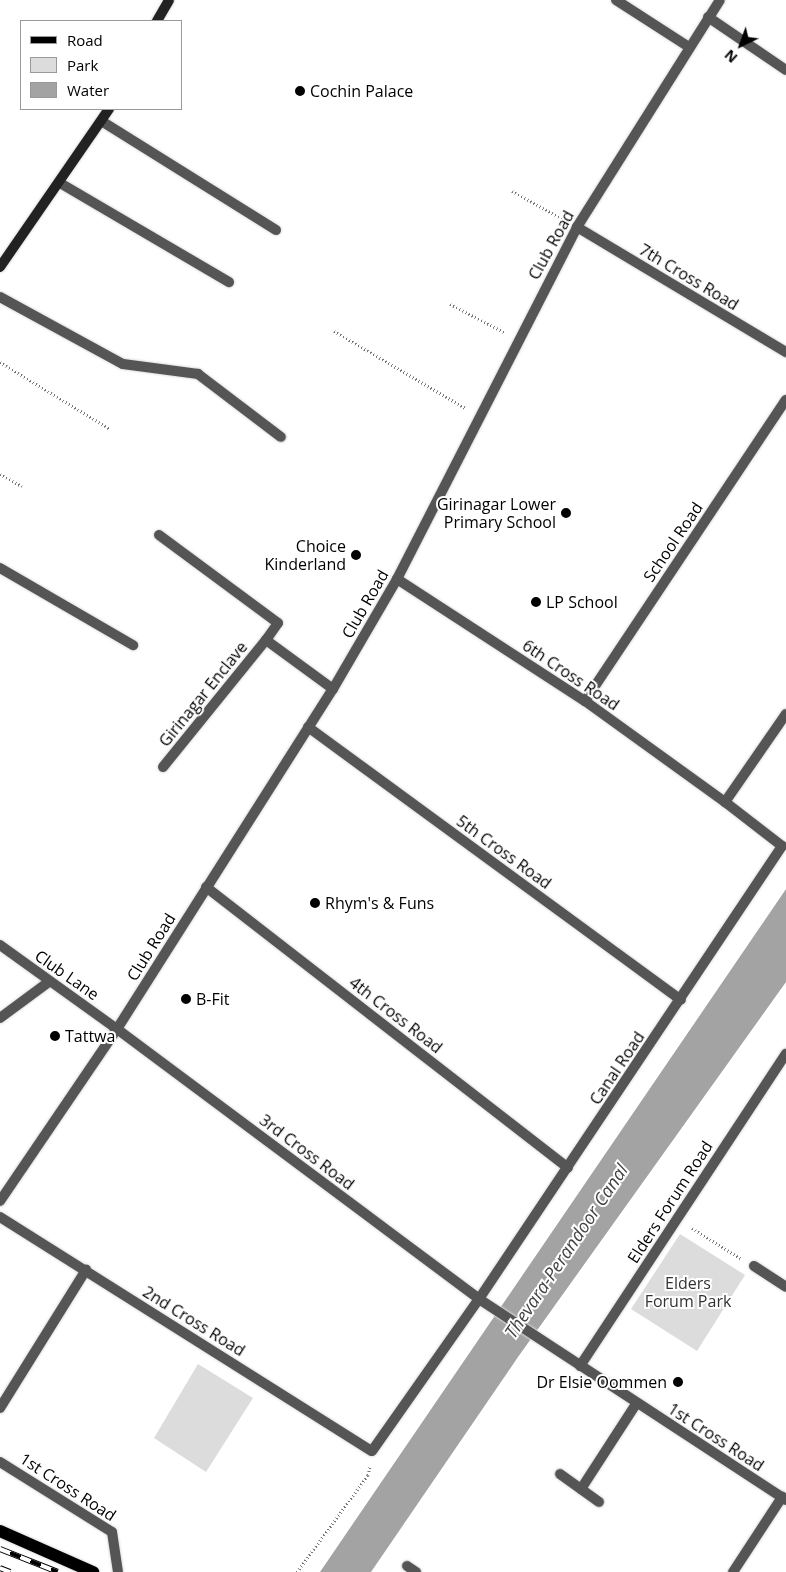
<!DOCTYPE html>
<html>
<head>
<meta charset="utf-8">
<style>
	body { margin:0 }
	#map { position:relative; width:786px; height:1572px; overflow:hidden; background:#fff; font-family:"Open Sans",sans-serif }
	div>[style] { position:absolute }
	.green>* { inset:0; background:#dcdcdc }
	.water>* { inset:0; background:#a3a3a3 }
	.path>* { height:3px; margin-top:-1.5px; transform-origin:0; background:repeating-linear-gradient(90deg,#777 0 1px,transparent 0 3.5px) }
	.roads { filter:drop-shadow(0 0 1px #dbdbdb) drop-shadow(0 0 1px #dbdbdb) }
	.lane>* { height:10px; margin:-5px; padding:0 5px; transform-origin:5px; border-radius:5px; background:#555 }
	.street>* { height:10px; margin:-5px; padding:0 5px; transform-origin:5px; border-radius:5px; background:#555 }
	.secondary>* { height:10px; margin:-5px; padding:0 5px; transform-origin:5px; border-radius:5px; background:#222 }
	.primary>* { height:12px; margin:-6px; padding:0 6px; transform-origin:6px; border-radius:6px; background:#000 }
	.rail>* { height:5.5px; margin-top:-2.75px; transform-origin:0; background:repeating-linear-gradient(90deg,#fff 0 11px,#000 0 22px); box-sizing:border-box; border-block:1px solid #000 }
	.dots>* { width:14px; height:14px; translate:-50% -50%; box-sizing:border-box; border:2px solid #fff; border-radius:50% }
	span { translate:-50% -50%; white-space:nowrap; text-align:center; line-height:1.15; -webkit-text-stroke:4px #fff; paint-order:stroke }
	.poi-label { font-size:16px; color:#000 }
	.left { translate:0 -50%; text-align:left }
	.right { translate:-100% -50%; text-align:right }
	.street-label { font-size:16px; color:#000 }
	.park-label { font-size:16px; color:#333 }
	.water-label { font-size:18px; color:#444; font-style:italic }
	.legend { position:absolute; left:20px; top:20px; width:162px; height:90px; box-sizing:border-box; background:#fff; border:1px solid #999; margin:0; padding:6px 9px; list-style:none; font-size:15px; color:#000 }
	.legend li { display:flex; align-items:center; gap:10px; height:25px }
	.legend b { width:25px; border:1px solid #999 }
	.north { position:absolute; left:716px; top:20px; width:50px; height:50px; -webkit-text-stroke:4px #fff; paint-order:stroke; rotate:222deg; font-size:14px; font-weight:700; line-height:20px; text-align:center; color:#000 }
	.north::after { content:''; display:block; margin:auto; width:18px; height:22px; background:#000; clip-path:polygon(50% 0,100% 100%,50% 72%,0 100%) }
</style>
</head>
<body>
<div id="map">
	<div class="green">
		<i style="clip-path:polygon(680px 1234px,745px 1275px,697px 1351px,631px 1309px)"></i>
		<i style="clip-path:polygon(198px 1364px,253px 1398px,206px 1472px,154px 1438px)"></i>
	</div>
	<div class="water">
		<i style="clip-path:polygon(786px 889px,786px 982px,518px 1357px,371px 1572px,320px 1572px)"></i>
	</div>
	<div class="path">
		<i style="left:512px;top:191px;width:58px;rotate:28.8deg"></i>
		<i style="left:450px;top:304px;width:61px;rotate:27.4deg"></i>
		<i style="left:334px;top:331px;width:152px;rotate:30.4deg"></i>
		<i style="left:0;top:362px;width:129px;rotate:31.3deg"></i>
		<i style="left:0;top:474px;width:25px;rotate:29deg"></i>
		<i style="left:692px;top:1228px;width:57px;rotate:32deg"></i>
		<i style="left:297px;top:1572px;width:120px;rotate:-53.8deg"></i>
		<i style="left:368px;top:1475px;width:9px;rotate:-77deg"></i>
	</div>
	<div class="roads">
		<div class="lane">
			<i style="left:0;top:945px;width:144px;rotate:35.7deg"></i>
			<i style="left:0;top:1462px;width:132px;rotate:32deg"></i>
			<i style="left:112px;top:1532px;width:40px;rotate:81.5deg"></i>
			<i style="left:560px;top:1474px;width:48px;rotate:35.7deg"></i>
		</div>
		<div class="street">
			<i style="left:616px;top:0;width:87px;rotate:32.8deg"></i>
			<i style="left:708px;top:17px;width:94px;rotate:34.2deg"></i>
			<i style="left:103px;top:122px;width:204px;rotate:32deg"></i>
			<i style="left:60px;top:183px;width:196px;rotate:30.4deg"></i>
			<i style="left:577px;top:227px;width:244px;rotate:30.9deg"></i>
			<i style="left:0;top:297px;width:140px;rotate:28.6deg"></i>
			<i style="left:123px;top:364px;width:76px;rotate:7.6deg"></i>
			<i style="left:198px;top:374px;width:104px;rotate:37.2deg"></i>
			<i style="left:159px;top:535px;width:148px;rotate:36.5deg"></i>
			<i style="left:278px;top:623px;width:21px;rotate:125deg"></i>
			<i style="left:266px;top:640px;width:83px;rotate:36.2deg"></i>
			<i style="left:0;top:568px;width:154px;rotate:30.1deg"></i>
			<i style="left:397px;top:579px;width:224px;rotate:33deg"></i>
			<i style="left:585px;top:701px;width:173px;rotate:35.8deg"></i>
			<i style="left:585px;top:701px;width:362px;rotate:-56.3deg"></i>
			<i style="left:308px;top:727px;width:462px;rotate:36.2deg"></i>
			<i style="left:163px;top:767px;width:164px;rotate:-51deg"></i>
			<i style="left:206px;top:887px;width:458px;rotate:37.8deg"></i>
			<i style="left:0;top:1018px;width:62px;rotate:-36.5deg"></i>
			<i style="left:117px;top:1029px;width:452px;rotate:36.7deg"></i>
			<i style="left:479px;top:1299px;width:367px;rotate:33.2deg"></i>
			<i style="left:0;top:1201px;width:208px;rotate:-55.8deg"></i>
			<i style="left:117px;top:1029px;width:403px;rotate:-57.6deg"></i>
			<i style="left:333px;top:689px;width:127px;rotate:-59.8deg"></i>
			<i style="left:397px;top:579px;width:395px;rotate:-62.9deg"></i>
			<i style="left:577px;top:227px;width:268px;rotate:-57.8deg"></i>
			<i style="left:0;top:1217px;width:439px;rotate:32.2deg"></i>
			<i style="left:372px;top:1451px;width:186px;rotate:-54.9deg"></i>
			<i style="left:479px;top:1299px;width:545px;rotate:-56.22deg"></i>
			<i style="left:782px;top:846px;width:72px;rotate:-142.3deg"></i>
			<i style="left:725px;top:802px;width:107px;rotate:-55.3deg"></i>
			<i style="left:754px;top:1266px;width:38px;rotate:33deg"></i>
			<i style="left:580px;top:1366px;width:374px;rotate:-56.6deg"></i>
			<i style="left:0;top:1408px;width:163px;rotate:-58.1deg"></i>
			<i style="left:581px;top:1489px;width:101px;rotate:-57.1deg"></i>
			<i style="left:407px;top:1566px;width:11px;rotate:34deg"></i>
			<i style="left:733px;top:1572px;width:90px;rotate:-56.8deg"></i>
		</div>
		<div class="secondary">
			<i style="left:157px;top:21px;width:24px;rotate:-60deg"></i>
			<i style="left:0;top:267px;width:192px;rotate:-55.4deg"></i>
		</div>
		<div class="primary">
			<i style="left:0;top:1531px;width:102px;rotate:23.8deg"></i>
		</div>
	</div>
	<div class="rail">
		<i style="left:0;top:1549px;width:62px;rotate:21.6deg"></i>
		<i style="left:0;top:1568px;width:11px;rotate:22deg"></i>
	</div>
	<div class="dots">
		<i style="left:300px;top:91px;background:#000"></i>
		<i style="left:566px;top:513px;background:#000"></i>
		<i style="left:356px;top:555px;background:#000"></i>
		<i style="left:536px;top:602px;background:#000"></i>
		<i style="left:315px;top:903px;background:#000"></i>
		<i style="left:186px;top:999px;background:#000"></i>
		<i style="left:55px;top:1036px;background:#000"></i>
		<i style="left:678px;top:1382px;background:#000"></i>
	</div>
	<div class="poi-label">
		<span class="left" style="left:310px;top:91px">Cochin Palace</span>
		<span class="right" style="left:556px;top:513px">Girinagar Lower<br>Primary School</span>
		<span class="right" style="left:346px;top:555px">Choice<br>Kinderland</span>
		<span class="left" style="left:546px;top:602px">LP School</span>
		<span class="left" style="left:325px;top:903px">Rhym's &amp; Funs</span>
		<span class="left" style="left:196px;top:999px">B-Fit</span>
		<span class="left" style="left:65px;top:1036px">Tattwa</span>
		<span class="right" style="left:667px;top:1382px">Dr Elsie Oommen</span>
	</div>
	<div class="street-label">
		<span style="left:551px;top:245px;rotate:-61deg">Club Road</span>
		<span style="left:689px;top:277px;rotate:31deg">7th Cross Road</span>
		<span style="left:673px;top:542px;rotate:-56deg">School Road</span>
		<span style="left:365px;top:604px;rotate:-60deg">Club Road</span>
		<span style="left:571px;top:675px;rotate:34deg">6th Cross Road</span>
		<span style="left:203px;top:694px;rotate:-51deg">Girinagar Enclave</span>
		<span style="left:504px;top:852px;rotate:36deg">5th Cross Road</span>
		<span style="left:151px;top:947px;rotate:-58deg">Club Road</span>
		<span style="left:67px;top:975px;rotate:35deg">Club Lane</span>
		<span style="left:396px;top:1015px;rotate:38deg">4th Cross Road</span>
		<span style="left:617px;top:1068px;rotate:-56deg">Canal Road</span>
		<span style="left:307px;top:1152px;rotate:37deg">3rd Cross Road</span>
		<span style="left:670px;top:1202px;rotate:-57deg">Elders Forum Road</span>
		<span style="left:194px;top:1321px;rotate:32deg">2nd Cross Road</span>
		<span style="left:716px;top:1437px;rotate:33deg">1st Cross Road</span>
		<span style="left:68px;top:1487px;rotate:33deg">1st Cross Road</span>
	</div>
	<div class="park-label">
		<span style="left:688px;top:1292px">Elders<br>Forum Park</span>
	</div>
	<div class="water-label">
		<span style="left:566px;top:1251px;rotate:-56deg">Thevara-Perandoor Canal</span>
	</div>
	<ul class="legend">
	<li><b style="height:6px;background:#000"></b>Road</li>
	<li><b style="height:14px;background:#dcdcdc"></b>Park</li>
	<li><b style="height:14px;background:#a3a3a3"></b>Water</li>
	</ul>
	<div class="north">N</div>
</div>
</body>
</html>
